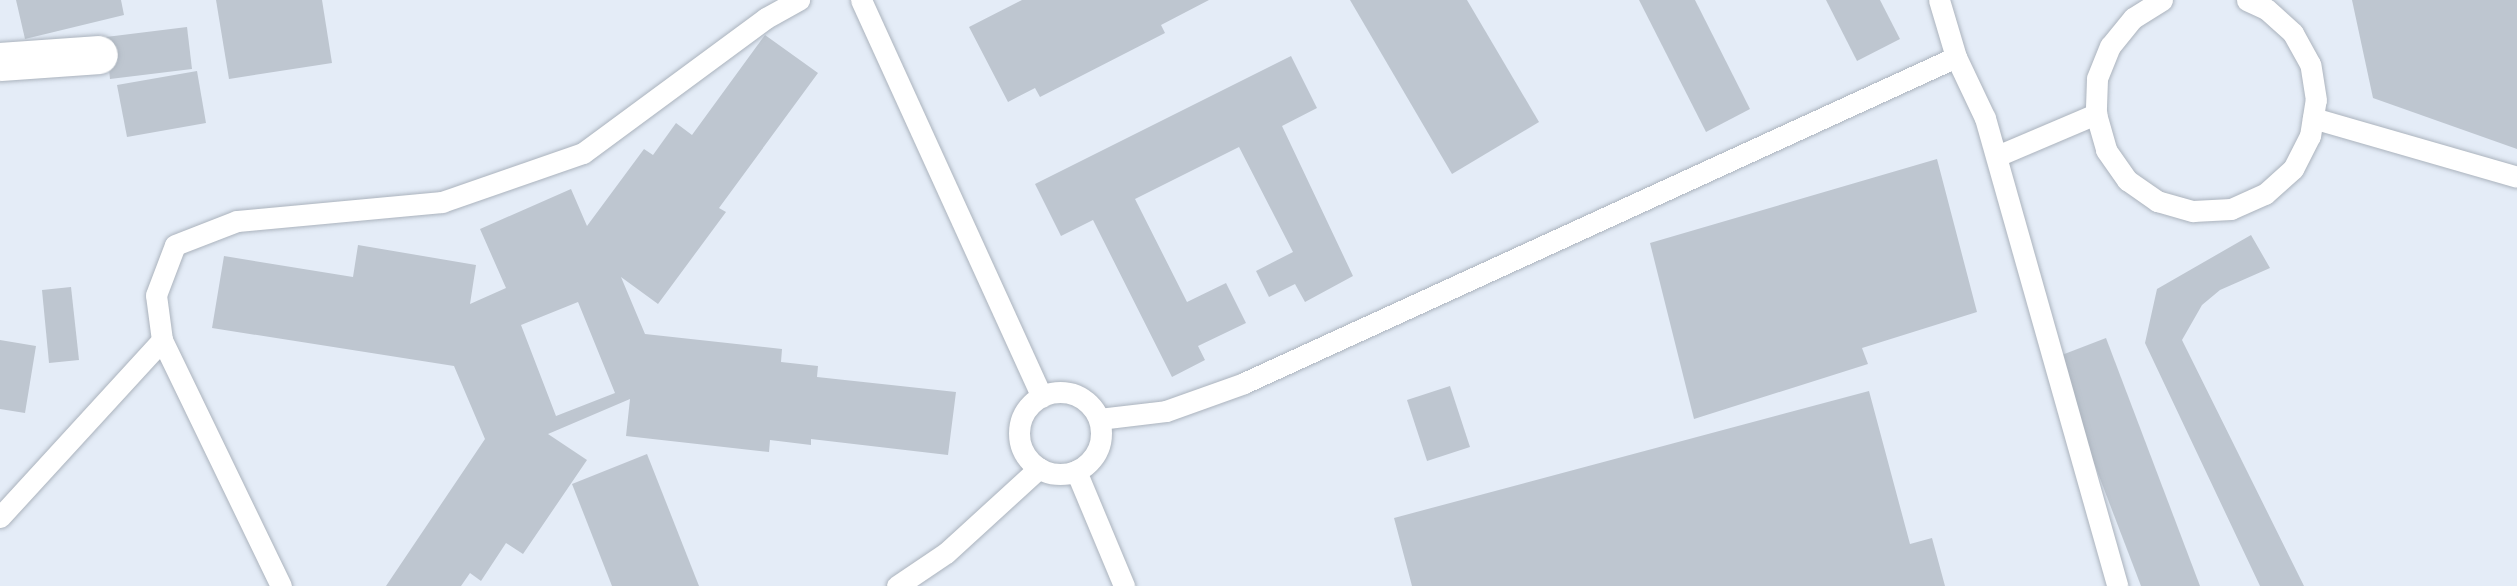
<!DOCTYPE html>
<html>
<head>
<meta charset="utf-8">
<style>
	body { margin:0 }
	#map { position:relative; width:2517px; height:586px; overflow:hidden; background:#e4ecf7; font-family:Karla,sans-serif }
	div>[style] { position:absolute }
	.building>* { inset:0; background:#bec6d0 }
	.roads { filter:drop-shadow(0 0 2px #abb3bd) drop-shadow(0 0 2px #abb3bd) }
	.lane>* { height:21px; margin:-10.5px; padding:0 10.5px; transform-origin:10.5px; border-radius:10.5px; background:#fff }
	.lane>.ring { margin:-10.5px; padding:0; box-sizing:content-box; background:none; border:21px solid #fff; border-radius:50% }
	.street>* { height:38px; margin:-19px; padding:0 19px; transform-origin:19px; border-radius:19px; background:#fff }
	span { translate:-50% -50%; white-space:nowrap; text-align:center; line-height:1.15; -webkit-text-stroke:7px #e4ecf7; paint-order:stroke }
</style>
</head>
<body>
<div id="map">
	<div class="building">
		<i style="clip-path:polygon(16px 0,121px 0,124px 15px,25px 39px)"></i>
		<i style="clip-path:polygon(216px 0,322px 0,332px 63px,229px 79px)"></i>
		<i style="clip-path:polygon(1022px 0,1209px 0,1161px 25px,1165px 33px,1040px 97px,1035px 88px,1008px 102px,969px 27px)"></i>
		<i style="clip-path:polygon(1350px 0,1467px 0,1539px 122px,1452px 174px)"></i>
		<i style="clip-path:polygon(1639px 0,1695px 0,1750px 109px,1706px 132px)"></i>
		<i style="clip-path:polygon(1826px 0,1880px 0,1900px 39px,1857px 61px)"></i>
		<i style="clip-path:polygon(2352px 0,2517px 0,2517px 149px,2373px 98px)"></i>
		<i style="clip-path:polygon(187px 27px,192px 69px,110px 79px,106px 37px)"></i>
		<i style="clip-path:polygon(evenodd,765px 35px,818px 73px,719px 208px,726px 212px,658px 304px,621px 277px,645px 334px,782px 349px,781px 362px,818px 366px,817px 377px,956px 392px,948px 455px,811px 439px,811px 445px,770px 440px,769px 452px,626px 436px,630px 399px,548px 434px,587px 460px,523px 554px,506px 543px,481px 581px,470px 573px,461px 586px,386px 586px,485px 439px,454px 366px,212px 328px,224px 256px,353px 277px,358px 245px,476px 265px,470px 304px,506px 288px,480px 229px,571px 189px,587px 226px,644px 149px,653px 155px,676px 123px,692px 135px,765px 35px,578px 302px,615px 393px,556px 416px,521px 325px,578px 302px)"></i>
		<i style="clip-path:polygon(1291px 56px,1317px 108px,1282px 126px,1353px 276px,1305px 302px,1295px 284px,1269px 297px,1256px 271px,1293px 252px,1239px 147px,1135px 199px,1187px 302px,1226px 283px,1246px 323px,1198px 346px,1205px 360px,1172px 377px,1093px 220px,1061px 236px,1035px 184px)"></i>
		<i style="clip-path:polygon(197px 71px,206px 123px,127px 137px,117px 85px)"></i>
		<i style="clip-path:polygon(1937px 159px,1977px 312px,1862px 348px,1868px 364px,1694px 419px,1650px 243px)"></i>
		<i style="clip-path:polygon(2251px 235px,2270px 268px,2220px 290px,2202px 305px,2182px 340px,2304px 586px,2260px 586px,2145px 343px,2157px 289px)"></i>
		<i style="clip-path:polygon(71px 287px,79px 360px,49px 363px,42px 290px)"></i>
		<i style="clip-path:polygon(2106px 338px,2200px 586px,2141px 586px,2054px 358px)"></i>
		<i style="clip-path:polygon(0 340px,36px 346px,25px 413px,0 409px)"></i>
		<i style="clip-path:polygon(1450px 386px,1470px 447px,1427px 461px,1407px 400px)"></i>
		<i style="clip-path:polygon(1869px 391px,1910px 544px,1932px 538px,1945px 586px,1412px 586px,1394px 518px)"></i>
		<i style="clip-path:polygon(647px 454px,699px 586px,612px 586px,572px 484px)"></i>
	</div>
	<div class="roads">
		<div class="lane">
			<i style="left:861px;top:0;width:436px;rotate:65.5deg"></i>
			<i style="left:1939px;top:0;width:59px;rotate:73.4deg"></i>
			<i style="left:1956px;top:57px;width:68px;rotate:64.6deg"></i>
			<i style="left:1985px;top:118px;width:486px;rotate:74.2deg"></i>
			<i style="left:2162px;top:0;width:34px;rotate:148deg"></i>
			<i style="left:2133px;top:18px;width:36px;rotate:129deg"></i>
			<i style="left:2110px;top:46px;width:35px;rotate:112deg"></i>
			<i style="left:2097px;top:79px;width:35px;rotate:92deg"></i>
			<i style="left:2096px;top:114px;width:37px;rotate:74deg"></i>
			<i style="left:2106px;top:150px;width:37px;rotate:55deg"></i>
			<i style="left:2127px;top:180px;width:37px;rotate:35deg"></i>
			<i style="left:2157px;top:201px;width:37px;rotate:16deg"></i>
			<i style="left:2193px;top:211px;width:38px;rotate:-3deg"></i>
			<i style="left:2231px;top:209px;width:37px;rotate:-24deg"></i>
			<i style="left:2265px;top:194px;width:38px;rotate:-42deg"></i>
			<i style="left:2293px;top:169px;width:37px;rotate:-63deg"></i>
			<i style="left:2310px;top:136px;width:36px;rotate:-81deg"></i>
			<i style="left:2316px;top:100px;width:36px;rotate:-99deg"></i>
			<i style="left:2310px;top:64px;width:35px;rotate:-119deg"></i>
			<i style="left:2293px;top:33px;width:36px;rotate:-138deg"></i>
			<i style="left:2266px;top:9px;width:21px;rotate:-155deg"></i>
			<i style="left:2313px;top:118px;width:212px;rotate:16.1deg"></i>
			<i style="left:1997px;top:156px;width:108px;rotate:-23deg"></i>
			<i class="ring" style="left:1019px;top:392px;width:61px;height:61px"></i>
			<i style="left:1099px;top:419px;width:67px;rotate:-6.8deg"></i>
			<i style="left:1166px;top:411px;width:83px;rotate:-19.7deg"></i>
			<i style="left:1244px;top:383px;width:783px;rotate:-24.6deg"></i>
			<i style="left:1076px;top:471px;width:125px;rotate:67.3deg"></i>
			<i style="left:0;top:517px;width:240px;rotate:-47.5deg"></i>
			<i style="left:281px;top:586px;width:273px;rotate:-115.8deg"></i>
			<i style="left:162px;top:340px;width:45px;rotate:-97.6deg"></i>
			<i style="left:156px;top:295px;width:53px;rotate:-69.2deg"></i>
			<i style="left:175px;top:245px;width:66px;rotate:-21.2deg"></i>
			<i style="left:237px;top:221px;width:206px;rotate:-5.3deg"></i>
			<i style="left:442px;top:202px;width:149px;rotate:-19.2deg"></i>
			<i style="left:583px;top:153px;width:227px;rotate:-36.4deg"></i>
			<i style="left:766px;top:18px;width:38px;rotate:-29deg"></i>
			<i style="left:897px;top:586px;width:59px;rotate:-34deg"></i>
			<i style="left:946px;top:553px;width:126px;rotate:-42.4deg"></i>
		</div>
		<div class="street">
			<i style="left:0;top:62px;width:99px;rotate:-4deg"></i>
		</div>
	</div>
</div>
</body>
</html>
